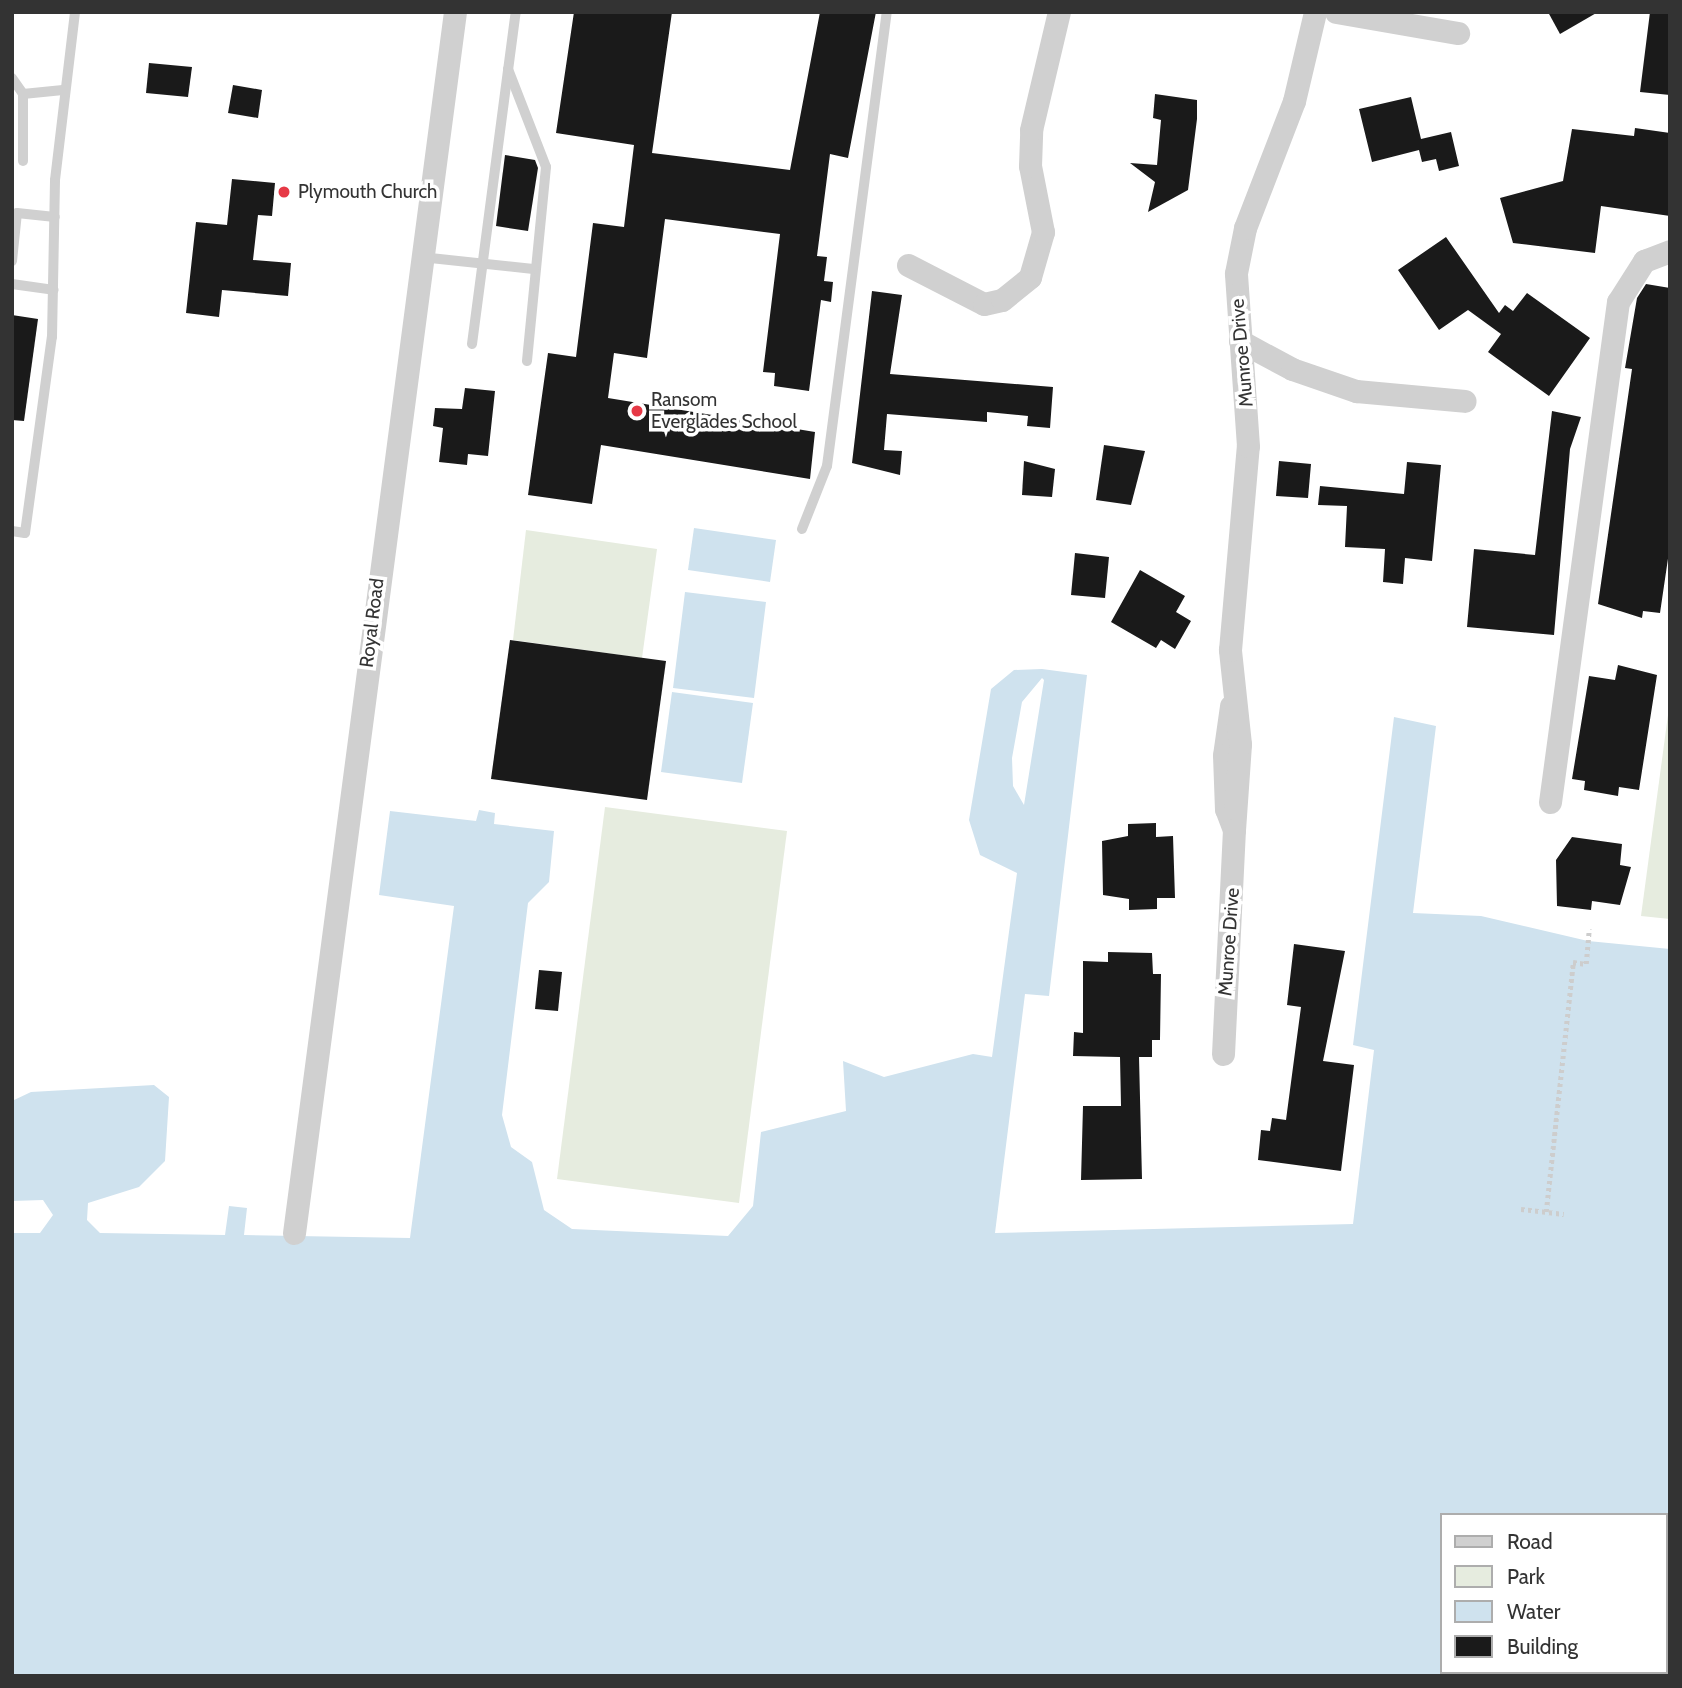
<!DOCTYPE html>
<html>
<head>
<meta charset="utf-8">
<style>
	body { margin:0 }
	#map { position:relative; width:1682px; height:1688px; overflow:hidden; background:#fff; font-family:Cabin,sans-serif }
	div>[style] { position:absolute }
	.green>* { inset:0; background:#e6ecdf }
	.water>* { inset:0; background:#cfe2ee }
	.building>* { inset:0; background:#1a1a1a }
	.path>* { height:4.5px; margin-top:-2.25px; transform-origin:0; background:repeating-linear-gradient(90deg,#cdcdcd 0 3.5px,transparent 0 7px) }
	.lane>* { height:10px; margin:-5px; padding:0 5px; transform-origin:5px; border-radius:5px; background:#d0d0d0 }
	.street>* { height:23px; margin:-11.5px; padding:0 11.5px; transform-origin:11.5px; border-radius:11.5px; background:#d0d0d0 }
	.dots>* { width:19px; height:19px; translate:-50% -50%; box-sizing:border-box; border:4px solid #fff; border-radius:50% }
	span { translate:-50% -50%; white-space:nowrap; text-align:center; line-height:1.15; -webkit-text-stroke:7px #fff; paint-order:stroke }
	.poi-label { font-size:19px; color:#333 }
	.left { translate:0 -50%; text-align:left }
	.street-label { font-size:19px; color:#333 }
	.frame { position:absolute; inset:0; border:14px solid #333; pointer-events:none }
	.legend { position:absolute; left:1440px; top:1513px; width:228px; height:161px; box-sizing:border-box; background:#fff; border:2px solid #adadad; margin:0; padding:9px 12px; list-style:none; font-size:21px; color:#333 }
	.legend li { display:flex; align-items:center; gap:14px; height:35px }
	.legend b { width:35px; border:2px solid #adadad }
</style>
</head>
<body>
<div id="map">
	<div class="green">
		<i style="clip-path:polygon(526px 530px,657px 549px,642px 658px,513px 640px)"></i>
		<i style="clip-path:polygon(1670px 700px,1670px 919px,1641px 916px)"></i>
		<i style="clip-path:polygon(605px 807px,787px 831px,739px 1203px,557px 1179px)"></i>
	</div>
	<div class="water">
		<i style="clip-path:polygon(694px 528px,776px 540px,770px 582px,688px 570px)"></i>
		<i style="clip-path:polygon(685px 592px,766px 602px,754px 698px,673px 688px)"></i>
		<i style="clip-path:polygon(evenodd,1042px 669px,1087px 675px,1049px 996px,1025px 994px,995px 1233px,1353px 1224px,1374px 1050px,1353px 1045px,1394px 717px,1436px 726px,1413px 913px,1481px 916px,1588px 941px,1670px 949px,1670px 1676px,12px 1676px,12px 1233px,40px 1233px,53px 1215px,43px 1200px,12px 1201px,12px 1101px,31px 1092px,154px 1085px,169px 1097px,165px 1161px,139px 1187px,88px 1203px,87px 1220px,100px 1233px,225px 1235px,229px 1206px,247px 1208px,244px 1235px,410px 1238px,454px 906px,379px 895px,390px 811px,476px 821px,479px 810px,495px 813px,494px 824px,554px 831px,549px 882px,528px 903px,502px 1115px,511px 1147px,532px 1162px,544px 1210px,572px 1229px,728px 1236px,753px 1206px,761px 1132px,846px 1111px,843px 1061px,884px 1077px,973px 1054px,992px 1057px,1017px 873px,980px 855px,969px 820px,991px 689px,1014px 670px,1042px 669px,1042px 678px,1044px 680px,1024px 805px,1013px 786px,1012px 758px,1022px 702px,1042px 678px,1042px 669px,1442px 1515px,1666px 1515px,1666px 1672px,1442px 1672px,1442px 1515px)"></i>
		<i style="clip-path:polygon(672px 692px,753px 703px,742px 783px,661px 772px)"></i>
	</div>
	<div class="building">
		<i style="clip-path:polygon(574px 12px,672px 12px,652px 153px,790px 170px,820px 12px,876px 12px,848px 158px,830px 154px,817px 256px,827px 257px,824px 281px,833px 282px,831px 302px,821px 300px,809px 391px,774px 386px,775px 373px,763px 372px,780px 234px,665px 219px,647px 358px,614px 353px,608px 398px,815px 432px,810px 479px,601px 445px,592px 504px,528px 495px,548px 353px,576px 357px,593px 223px,624px 227px,634px 145px,556px 133px)"></i>
		<i style="clip-path:polygon(1548px 12px,1598px 12px,1560px 34px)"></i>
		<i style="clip-path:polygon(1650px 12px,1670px 14px,1670px 95px,1640px 92px)"></i>
		<i style="clip-path:polygon(149px 63px,192px 67px,188px 97px,146px 93px)"></i>
		<i style="clip-path:polygon(233px 85px,262px 90px,258px 118px,228px 113px)"></i>
		<i style="clip-path:polygon(1155px 94px,1197px 100px,1197px 119px,1188px 190px,1148px 212px,1155px 182px,1130px 163px,1157px 165px,1161px 120px,1153px 118px)"></i>
		<i style="clip-path:polygon(1411px 97px,1421px 139px,1451px 132px,1459px 166px,1439px 171px,1436px 159px,1422px 162px,1419px 150px,1372px 162px,1359px 109px)"></i>
		<i style="clip-path:polygon(1635px 128px,1670px 133px,1670px 216px,1601px 206px,1595px 253px,1513px 243px,1500px 198px,1563px 181px,1572px 129px,1634px 136px)"></i>
		<i style="clip-path:polygon(505px 155px,535px 160px,538px 168px,528px 231px,496px 226px)"></i>
		<i style="clip-path:polygon(232px 179px,275px 183px,272px 216px,258px 215px,253px 260px,291px 263px,288px 296px,222px 290px,219px 317px,186px 313px,196px 222px,227px 225px)"></i>
		<i style="clip-path:polygon(1446px 237px,1499px 313px,1505px 305px,1513px 311px,1527px 293px,1590px 338px,1549px 396px,1488px 352px,1501px 334px,1468px 310px,1439px 330px,1398px 270px)"></i>
		<i style="clip-path:polygon(1646px 284px,1670px 288px,1670px 545px,1660px 613px,1643px 611px,1642px 618px,1598px 604px,1632px 369px,1625px 368px,1637px 298px)"></i>
		<i style="clip-path:polygon(872px 291px,902px 295px,890px 374px,1053px 387px,1050px 428px,1027px 426px,1028px 416px,987px 412px,987px 422px,887px 414px,884px 450px,902px 451px,900px 475px,852px 463px)"></i>
		<i style="clip-path:polygon(12px 315px,38px 319px,24px 421px,12px 420px)"></i>
		<i style="clip-path:polygon(465px 388px,495px 391px,488px 456px,468px 454px,467px 465px,439px 462px,443px 428px,433px 426px,435px 408px,462px 409px)"></i>
		<i style="clip-path:polygon(1552px 411px,1581px 417px,1570px 449px,1554px 635px,1467px 627px,1474px 549px,1535px 555px)"></i>
		<i style="clip-path:polygon(1104px 445px,1145px 451px,1131px 505px,1096px 500px)"></i>
		<i style="clip-path:polygon(1024px 461px,1055px 469px,1052px 497px,1022px 495px)"></i>
		<i style="clip-path:polygon(1279px 461px,1311px 464px,1308px 498px,1276px 496px)"></i>
		<i style="clip-path:polygon(1407px 462px,1441px 465px,1432px 561px,1405px 558px,1403px 584px,1383px 582px,1385px 549px,1345px 547px,1347px 506px,1318px 505px,1320px 486px,1404px 494px)"></i>
		<i style="clip-path:polygon(1075px 553px,1109px 557px,1105px 598px,1071px 595px)"></i>
		<i style="clip-path:polygon(1140px 570px,1185px 596px,1176px 612px,1191px 621px,1175px 649px,1161px 640px,1156px 648px,1111px 622px)"></i>
		<i style="clip-path:polygon(510px 640px,666px 661px,647px 800px,491px 779px)"></i>
		<i style="clip-path:polygon(1618px 665px,1657px 675px,1639px 790px,1619px 787px,1618px 796px,1584px 790px,1585px 781px,1572px 779px,1589px 676px,1615px 680px)"></i>
		<i style="clip-path:polygon(1156px 823px,1156px 837px,1173px 836px,1175px 898px,1157px 898px,1157px 909px,1129px 910px,1129px 899px,1103px 895px,1102px 841px,1128px 836px,1128px 824px)"></i>
		<i style="clip-path:polygon(1572px 837px,1622px 844px,1620px 865px,1631px 867px,1620px 905px,1592px 901px,1591px 910px,1557px 906px,1556px 860px)"></i>
		<i style="clip-path:polygon(1294px 944px,1345px 951px,1323px 1061px,1354px 1065px,1341px 1171px,1258px 1160px,1261px 1130px,1270px 1131px,1272px 1118px,1286px 1120px,1301px 1007px,1287px 1005px)"></i>
		<i style="clip-path:polygon(1108px 952px,1152px 953px,1153px 974px,1161px 974px,1160px 1040px,1152px 1040px,1152px 1057px,1139px 1057px,1142px 1179px,1081px 1180px,1083px 1106px,1121px 1106px,1120px 1057px,1073px 1056px,1074px 1032px,1083px 1033px,1083px 961px,1108px 962px)"></i>
		<i style="clip-path:polygon(539px 970px,562px 972px,558px 1011px,535px 1009px)"></i>
	</div>
	<div class="path">
		<i style="left:1521px;top:1209px;width:43px;rotate:6.6deg"></i>
		<i style="left:1546px;top:1212px;width:251px;rotate:-83.8deg"></i>
		<i style="left:1573px;top:962px;width:13px;rotate:9deg"></i>
		<i style="left:1586px;top:964px;width:35px;rotate:-85deg"></i>
	</div>
	<div class="lane">
		<i style="left:508px;top:69px;width:105px;rotate:68.8deg"></i>
		<i style="left:546px;top:167px;width:195px;rotate:95.6deg"></i>
		<i style="left:12px;top:78px;width:19px;rotate:55deg"></i>
		<i style="left:23px;top:161px;width:67px;rotate:-90deg"></i>
		<i style="left:23px;top:94px;width:40px;rotate:-5.7deg"></i>
		<i style="left:421px;top:257px;width:113px;rotate:6.1deg"></i>
		<i style="left:12px;top:261px;width:48px;rotate:-84.1deg"></i>
		<i style="left:17px;top:213px;width:38px;rotate:6deg"></i>
		<i style="left:12px;top:284px;width:42px;rotate:8.1deg"></i>
		<i style="left:472px;top:344px;width:335px;rotate:-82.5deg"></i>
		<i style="left:802px;top:529px;width:68px;rotate:-68.4deg"></i>
		<i style="left:827px;top:466px;width:458px;rotate:-82.5deg"></i>
		<i style="left:12px;top:531px;width:13px;rotate:9deg"></i>
		<i style="left:25px;top:533px;width:198px;rotate:-82.2deg"></i>
		<i style="left:52px;top:337px;width:157px;rotate:-88.9deg"></i>
		<i style="left:55px;top:180px;width:169px;rotate:-83.2deg"></i>
	</div>
	<div class="street">
		<i style="left:1336px;top:12px;width:124px;rotate:9.8deg"></i>
		<i style="left:908px;top:265px;width:85px;rotate:27.2deg"></i>
		<i style="left:984px;top:304px;width:18px;rotate:-13deg"></i>
		<i style="left:1002px;top:300px;width:36px;rotate:-39deg"></i>
		<i style="left:1030px;top:277px;width:47px;rotate:-73.9deg"></i>
		<i style="left:1043px;top:232px;width:67px;rotate:-101.1deg"></i>
		<i style="left:1030px;top:166px;width:36px;rotate:-88deg"></i>
		<i style="left:1031px;top:130px;width:121px;rotate:-76.7deg"></i>
		<i style="left:1240px;top:341px;width:59px;rotate:28.3deg"></i>
		<i style="left:1292px;top:369px;width:68px;rotate:19deg"></i>
		<i style="left:1356px;top:391px;width:109px;rotate:5.2deg"></i>
		<i style="left:1231px;top:706px;width:49px;rotate:98.1deg"></i>
		<i style="left:1224px;top:755px;width:54px;rotate:87.9deg"></i>
		<i style="left:1226px;top:809px;width:22px;rotate:69deg"></i>
		<i style="left:1234px;top:830px;width:86px;rotate:-86deg"></i>
		<i style="left:1240px;top:744px;width:95px;rotate:-96.1deg"></i>
		<i style="left:1230px;top:650px;width:205px;rotate:-85deg"></i>
		<i style="left:1248px;top:446px;width:173px;rotate:-94deg"></i>
		<i style="left:1236px;top:273px;width:46px;rotate:-78.7deg"></i>
		<i style="left:1245px;top:228px;width:136px;rotate:-68.9deg"></i>
		<i style="left:1294px;top:101px;width:91px;rotate:-76.7deg"></i>
		<i style="left:1550px;top:802px;width:505px;rotate:-82.26deg"></i>
		<i style="left:1618px;top:302px;width:49px;rotate:-57.6deg"></i>
		<i style="left:1644px;top:261px;width:28px;rotate:-21deg"></i>
		<i style="left:1223px;top:1054px;width:224px;rotate:-87.2deg"></i>
		<i style="left:294px;top:1233px;width:1232px;rotate:-82.49deg"></i>
	</div>
	<div class="dots">
		<i style="left:284px;top:192px;background:#e63946"></i>
		<i style="left:637px;top:411px;background:#e63946"></i>
	</div>
	<div class="poi-label">
		<span class="left" style="left:298px;top:192px">Plymouth Church</span>
		<span class="left" style="left:651px;top:411px">Ransom<br>Everglades School</span>
	</div>
	<div class="street-label">
		<span style="left:1242px;top:353px;rotate:-95deg">Munroe Drive</span>
		<span style="left:372px;top:623px;rotate:-83deg">Royal Road</span>
		<span style="left:1229px;top:942px;rotate:-86deg">Munroe Drive</span>
	</div>
	<div class="frame"></div>
	<ul class="legend">
	<li><b style="height:9px;background:#d0d0d0"></b>Road</li>
	<li><b style="height:19px;background:#e6ecdf"></b>Park</li>
	<li><b style="height:19px;background:#cfe2ee"></b>Water</li>
	<li><b style="height:19px;background:#1a1a1a"></b>Building</li>
	</ul>
</div>
</body>
</html>
